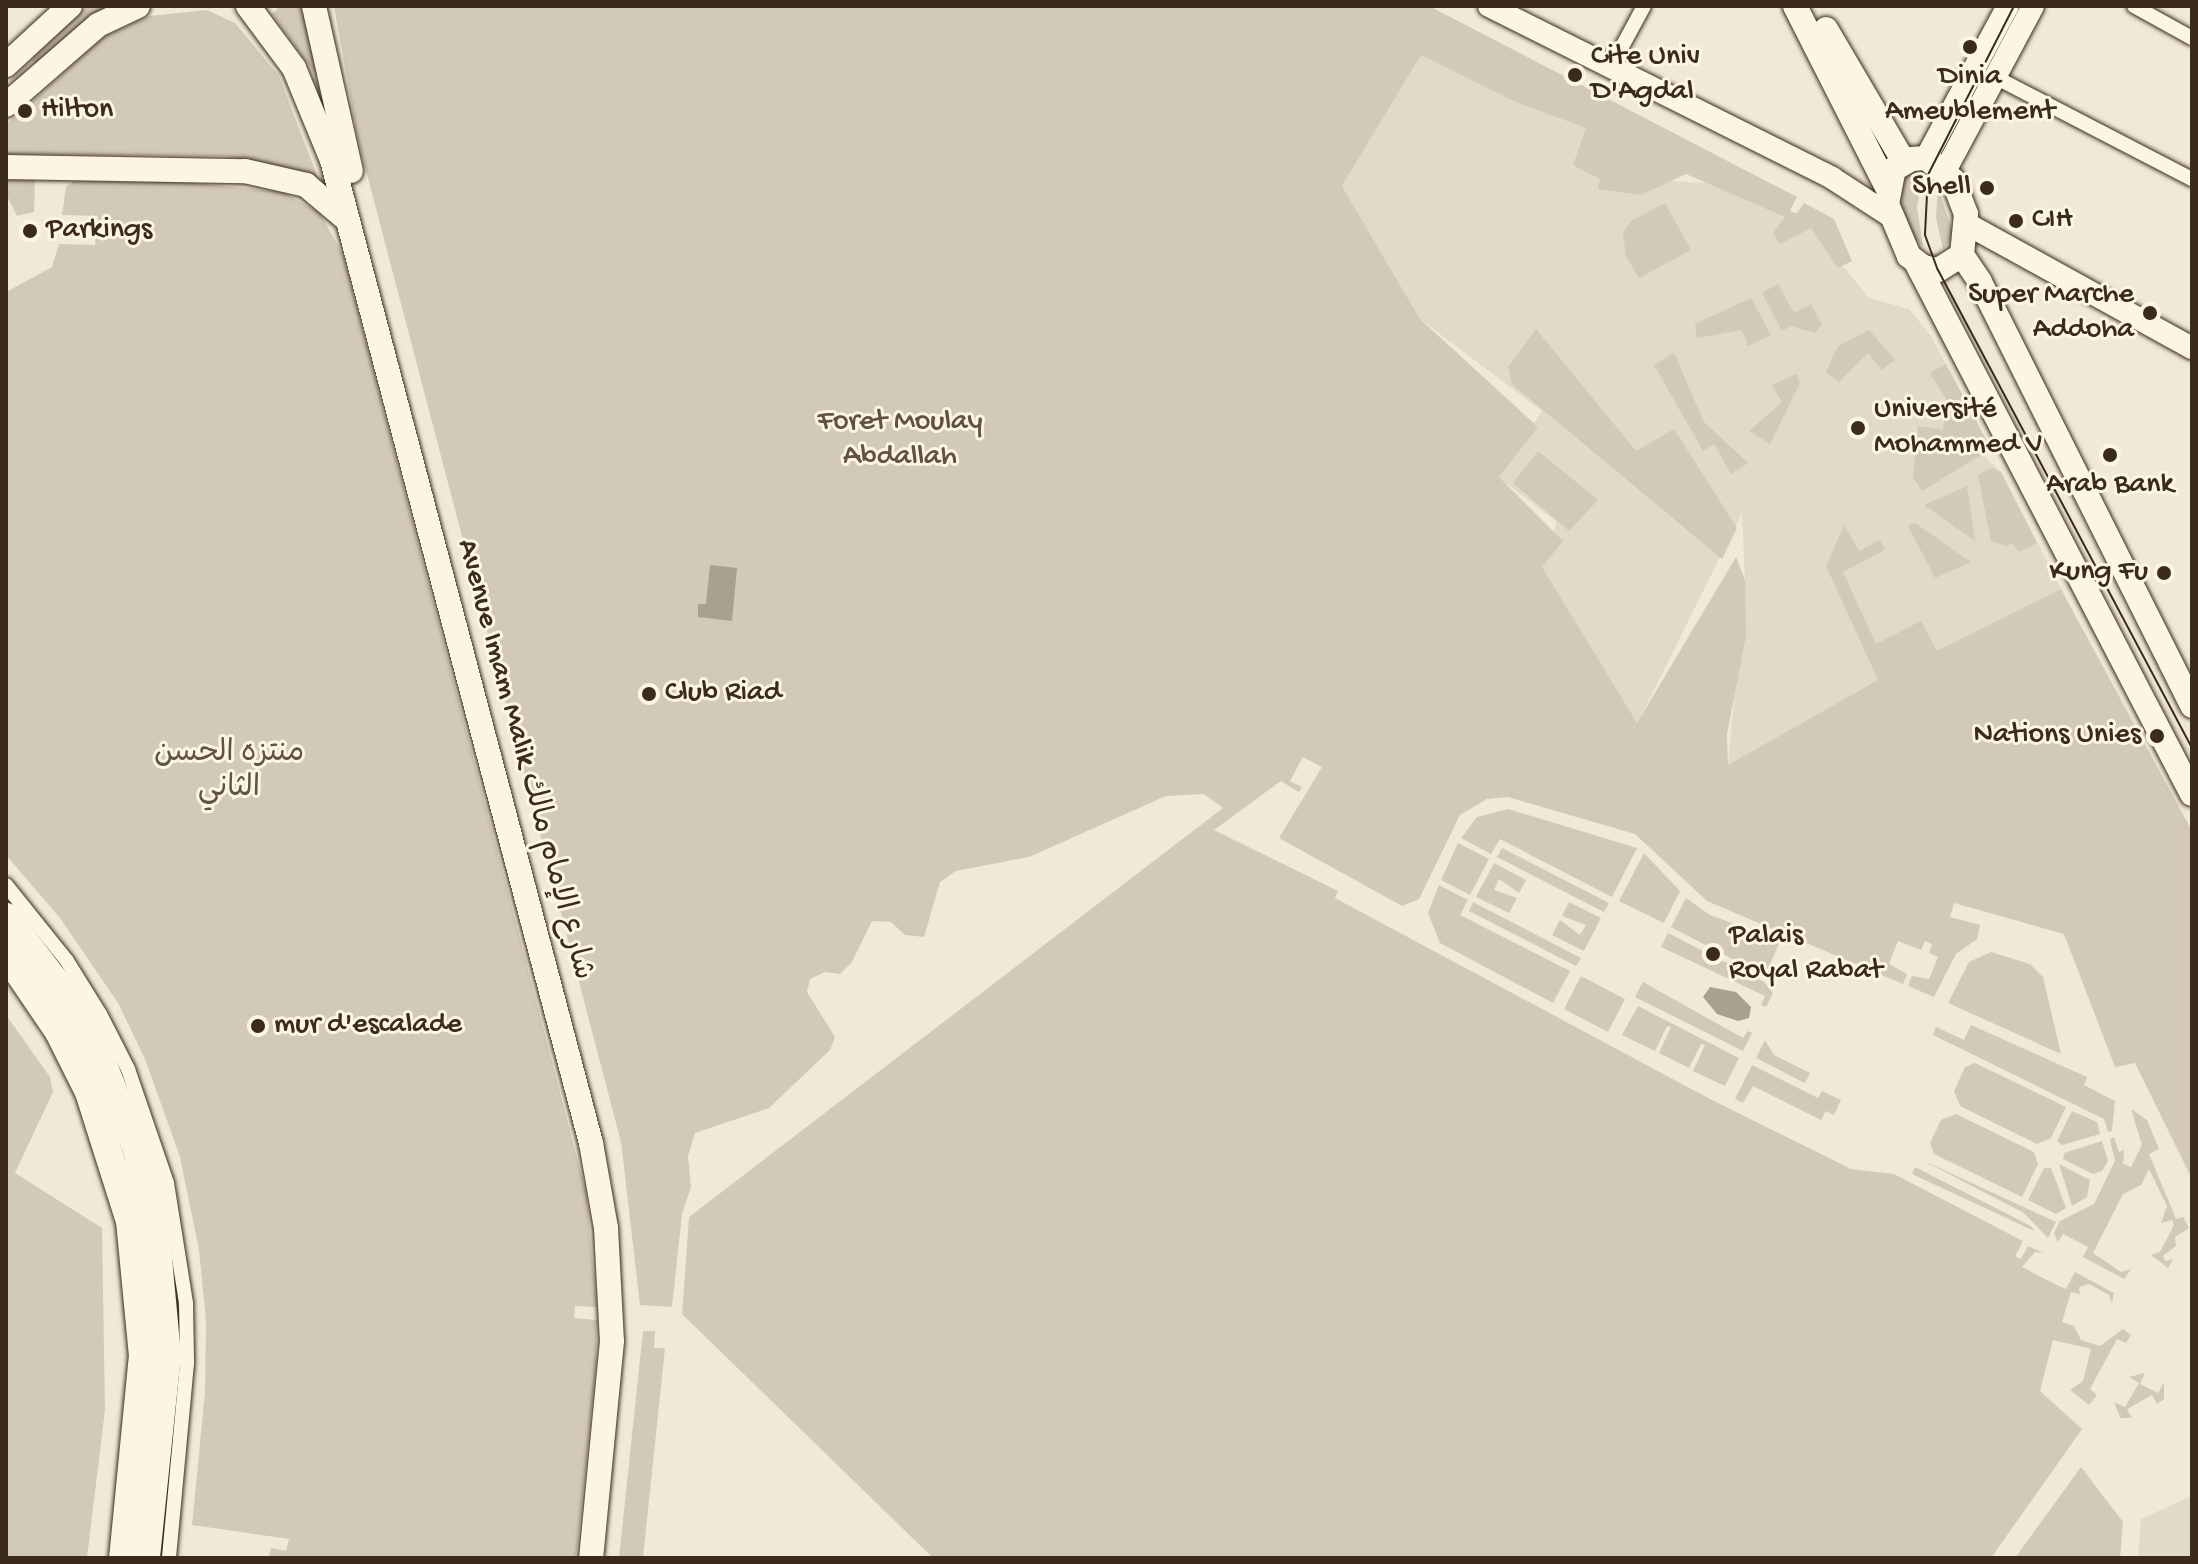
<!DOCTYPE html>
<html>
<head>
<meta charset="utf-8">
<style>
	body { margin:0 }
	#map { position:relative; width:2198px; height:1564px; overflow:hidden; background:#f0e9d9; font-family:"Gochi Hand","Playpen Sans Arabic",sans-serif }
	div>[style] { position:absolute }
	.built>* { inset:0; background:#e1d9c9 }
	.green>* { inset:0; background:#d2c9ba }
	.water>* { inset:0; background:#aaa091 }
	.roads { filter:drop-shadow(0 0 2px #3b2a1e) drop-shadow(0 0 2px #3b2a1e) }
	.street>* { height:14px; margin:-7px; padding:0 7px; transform-origin:7px; border-radius:7px; background:#fcf5e5 }
	.secondary>* { height:22px; margin:-11px; padding:0 11px; transform-origin:11px; border-radius:11px; background:#fcf5e5 }
	.primary>* { height:24px; margin:-12px; padding:0 12px; transform-origin:12px; border-radius:12px; background:#fcf5e5 }
	.highway>* { height:28px; margin:-14px; padding:0 14px; transform-origin:14px; border-radius:14px; background:#fcf5e5 }
	.tram>* { height:2px; margin:-1px; padding:0 1px; transform-origin:1px; border-radius:1px; background:#3b2a1e }
	.dots>* { width:22px; height:22px; translate:-50% -50%; box-sizing:border-box; border:4px solid #fcf5e5; border-radius:50% }
	span { translate:-50% -50%; white-space:nowrap; text-align:center; line-height:1.15; -webkit-text-stroke:6px #fcf5e5; paint-order:stroke }
	.poi-label { font-size:30px; color:#3b2a1e }
	.left { translate:0 -50%; text-align:left }
	.right { translate:-100% -50%; text-align:right }
	.park-label { font-size:30px; color:#615245 }
	.street-label { font-size:30px; color:#3b2a1e }
	.frame { position:absolute; inset:0; border:8px solid #3b2a1e; pointer-events:none }
</style>
</head>
<body>
<div id="map">
	<div class="built">
		<i style="clip-path:polygon(1421px 55px,1610px 138px,1641px 195px,1669px 181px,1707px 183px,1791px 210px,1811px 227px,1869px 298px,1909px 309px,1931px 336px,1991px 449px,1985px 457px,2001px 472px,2061px 589px,1728px 765px,1745px 581px,1742px 513px,1637px 724px,1541px 566px,1557px 522px,1498px 477px,1542px 411px,1420px 319px,1342px 186px)"></i>
		<i style="clip-path:polygon(2192px 1496px,2192px 1558px,2138px 1558px,2141px 1519px)"></i>
	</div>
	<div class="green">
		<i style="clip-path:polygon(88px 6px,109px 6px,36px 64px,31px 59px)"></i>
		<i style="clip-path:polygon(280px 6px,305px 6px,319px 79px,272px 14px)"></i>
		<i style="clip-path:polygon(334px 6px,1429px 6px,1797px 197px,1789px 212px,1797px 213px,1804px 203px,1834px 219px,1852px 261px,1838px 268px,1811px 228px,1780px 244px,1773px 233px,1785px 217px,1686px 174px,1641px 195px,1598px 189px,1600px 179px,1573px 165px,1586px 128px,1516px 102px,1421px 55px,1342px 186px,1420px 319px,1538px 427px,1499px 477px,1563px 541px,1542px 567px,1637px 723px,1736px 557px,1745px 580px,1746px 636px,1727px 734px,1728px 765px,1878px 680px,1826px 566px,1844px 525px,1859px 551px,1880px 540px,1885px 550px,1843px 572px,1876px 644px,1921px 621px,1937px 651px,2061px 589px,2192px 831px,2192px 1179px,2135px 1063px,2115px 1067px,2064px 934px,1954px 903px,1950px 917px,1980px 925px,1977px 939px,1956px 954px,1934px 997px,1908px 986px,1912px 976px,1929px 979px,1938px 957px,1929px 953px,1932px 944px,1925px 941px,1921px 950px,1898px 941px,1889px 964px,1907px 974px,1903px 984px,1707px 901px,1635px 834px,1508px 797px,1487px 799px,1460px 815px,1419px 899px,1402px 906px,1279px 838px,1322px 767px,1303px 757px,1290px 781px,1302px 787px,1299px 792px,1281px 781px,1214px 830px,1338px 891px,1335px 898px,1710px 1099px,1851px 1169px,1894px 1174px,2023px 1241px,2015px 1256px,2021px 1259px,2028px 1246px,2043px 1253px,2035px 1252px,2022px 1267px,2057px 1285px,2066px 1289px,2075px 1272px,2114px 1293px,2112px 1304px,2109px 1295px,2089px 1284px,2079px 1287px,2080px 1294px,2071px 1292px,2062px 1322px,2074px 1326px,2081px 1340px,2100px 1346px,2123px 1329px,2131px 1335px,2126px 1343px,2117px 1339px,2090px 1389px,2097px 1395px,2089px 1405px,2070px 1390px,2083px 1381px,2091px 1349px,2053px 1340px,2040px 1391px,2082px 1429px,1991px 1558px,933px 1558px,682px 1314px,689px 1217px,1223px 808px,1204px 794px,1166px 796px,1029px 857px,956px 871px,940px 882px,924px 937px,905px 935px,891px 922px,872px 921px,852px 962px,840px 974px,825px 972px,810px 979px,807px 992px,835px 1037px,830px 1050px,769px 1108px,695px 1133px,688px 1156px,691px 1187px,682px 1214px,672px 1307px,640px 1305px,621px 1142px,358px 140px)"></i>
		<i style="clip-path:polygon(207px 10px,235px 23px,279px 76px,318px 178px,226px 156px,6px 154px,6px 125px,104px 37px,149px 16px)"></i>
		<i style="clip-path:polygon(1914px 168px,1924px 168px,1917px 207px,1923px 246px,1913px 239px,1899px 203px,1901px 178px)"></i>
		<i style="clip-path:polygon(6px 180px,35px 180px,34px 212px,17px 216px,6px 194px)"></i>
		<i style="clip-path:polygon(74px 181px,183px 182px,282px 192px,320px 213px,343px 255px,586px 1193px,597px 1307px,575px 1306px,574px 1318px,597px 1320px,596px 1363px,576px 1558px,268px 1558px,271px 1548px,286px 1551px,289px 1539px,192px 1525px,205px 1392px,206px 1320px,199px 1250px,180px 1157px,145px 1059px,118px 1003px,60px 918px,6px 855px,6px 292px,52px 267px,59px 244px,95px 245px,98px 216px,62px 215px,66px 187px)"></i>
		<i style="clip-path:polygon(1938px 188px,1954px 236px,1943px 249px,1936px 218px)"></i>
		<i style="clip-path:polygon(1665px 203px,1691px 250px,1639px 278px,1626px 256px,1623px 233px,1631px 221px)"></i>
		<i style="clip-path:polygon(1778px 284px,1794px 313px,1811px 304px,1822px 324px,1815px 333px,1791px 326px,1782px 331px,1762px 293px)"></i>
		<i style="clip-path:polygon(1751px 298px,1771px 335px,1748px 346px,1742px 330px,1697px 338px,1695px 324px)"></i>
		<i style="clip-path:polygon(1536px 329px,1636px 451px,1674px 429px,1737px 528px,1722px 559px,1512px 384px,1508px 367px)"></i>
		<i style="clip-path:polygon(1869px 330px,1895px 360px,1882px 370px,1868px 353px,1839px 382px,1826px 372px,1838px 346px)"></i>
		<i style="clip-path:polygon(1674px 353px,1704px 422px,1748px 463px,1731px 474px,1714px 444px,1703px 451px,1654px 365px)"></i>
		<i style="clip-path:polygon(1946px 364px,1991px 449px,1922px 491px,1913px 477px,1918px 426px,1943px 430px,1946px 399px,1930px 373px)"></i>
		<i style="clip-path:polygon(1796px 374px,1800px 383px,1770px 444px,1749px 431px,1782px 402px,1772px 385px)"></i>
		<i style="clip-path:polygon(1538px 451px,1598px 500px,1569px 531px,1513px 483px)"></i>
		<i style="clip-path:polygon(1992px 468px,2001px 472px,2037px 543px,2019px 552px,2013px 543px,2006px 546px,1991px 541px,1978px 475px)"></i>
		<i style="clip-path:polygon(1967px 486px,1975px 541px,1924px 505px)"></i>
		<i style="clip-path:polygon(1915px 523px,1971px 562px,1935px 578px,1908px 526px)"></i>
		<i style="clip-path:polygon(1508px 809px,1637px 848px,1612px 897px,1500px 839px,1491px 854px,1461px 838px,1477px 817px)"></i>
		<i style="clip-path:polygon(1458px 843px,1489px 859px,1470px 895px,1441px 880px)"></i>
		<i style="clip-path:polygon(1502px 848px,1609px 903px,1604px 912px,1497px 857px)"></i>
		<i style="clip-path:polygon(1644px 853px,1680px 891px,1664px 923px,1619px 901px)"></i>
		<i style="clip-path:polygon(1494px 863px,1526px 880px,1519px 893px,1499px 879px,1494px 890px,1517px 898px,1509px 913px,1476px 897px)"></i>
		<i style="clip-path:polygon(1439px 885px,1468px 900px,1460px 915px,1570px 971px,1553px 1003px,1440px 943px,1428px 913px)"></i>
		<i style="clip-path:polygon(1686px 898px,1710px 915px,1780px 941px,1765px 976px,1671px 927px)"></i>
		<i style="clip-path:polygon(1473px 902px,1581px 958px,1576px 966px,1469px 911px)"></i>
		<i style="clip-path:polygon(1569px 902px,1601px 918px,1584px 951px,1552px 935px,1560px 920px,1580px 935px,1586px 925px,1562px 916px)"></i>
		<i style="clip-path:polygon(1668px 933px,1764px 982px,1773px 993px,1766px 1007px,1761px 1005px,1765px 996px,1661px 947px)"></i>
		<i style="clip-path:polygon(1991px 952px,2030px 964px,2043px 977px,2061px 1054px,1948px 1003px,1969px 962px)"></i>
		<i style="clip-path:polygon(1581px 976px,1625px 999px,1608px 1032px,1564px 1009px)"></i>
		<i style="clip-path:polygon(1643px 982px,1743px 1038px,1748px 1031px,1752px 1033px,1743px 1051px,1635px 997px)"></i>
		<i style="clip-path:polygon(1638px 1006px,1739px 1058px,1725px 1086px,1693px 1071px,1705px 1045px,1701px 1044px,1689px 1068px,1659px 1053px,1671px 1027px,1667px 1026px,1655px 1051px,1622px 1035px)"></i>
		<i style="clip-path:polygon(6px 1015px,50px 1077px,53px 1092px,15px 1173px,102px 1228px,105px 1410px,87px 1558px,6px 1558px)"></i>
		<i style="clip-path:polygon(1971px 1025px,2087px 1077px,2084px 1085px,2115px 1101px,2112px 1131px,2108px 1132px,2104px 1119px,1933px 1035px,1936px 1027px,1964px 1040px)"></i>
		<i style="clip-path:polygon(1765px 1040px,1774px 1055px,1810px 1073px,1805px 1083px,1756px 1058px)"></i>
		<i style="clip-path:polygon(1975px 1063px,2066px 1107px,2051px 1138px,2037px 1144px,1960px 1106px,1954px 1091px,1965px 1067px)"></i>
		<i style="clip-path:polygon(1752px 1065px,1818px 1098px,1822px 1091px,1841px 1100px,1834px 1115px,1826px 1111px,1821px 1120px,1753px 1086px,1743px 1103px,1735px 1099px)"></i>
		<i style="clip-path:polygon(2131px 1109px,2147px 1120px,2159px 1149px,2149px 1154px,2176px 1219px,2183px 1217px,2189px 1228px,2175px 1237px,2176px 1246px,2163px 1256px,2165px 1261px,2173px 1259px,2168px 1268px,2151px 1255px,2160px 1252px,2174px 1225px,2172px 1220px,2161px 1223px,2167px 1206px,2149px 1169px,2141px 1185px,2123px 1194px,2093px 1253px,2121px 1272px,2131px 1269px,2124px 1279px,2083px 1257px,2088px 1247px,2063px 1234px,2058px 1242px,2054px 1233px,2060px 1221px,2094px 1204px,2115px 1161px,2110px 1139px,2114px 1137px,2119px 1152px,2124px 1150px,2123px 1164px,2131px 1167px,2142px 1145px)"></i>
		<i style="clip-path:polygon(2072px 1111px,2097px 1122px,2100px 1134px,2062px 1145px,2057px 1141px)"></i>
		<i style="clip-path:polygon(1956px 1114px,2034px 1152px,2038px 1164px,2022px 1197px,1934px 1154px,1930px 1143px,1941px 1120px)"></i>
		<i style="clip-path:polygon(2102px 1141px,2108px 1161px,2102px 1171px,2093px 1174px,2063px 1159px,2064px 1153px)"></i>
		<i style="clip-path:polygon(1922px 1160px,2056px 1222px,2048px 1238px,2024px 1213px)"></i>
		<i style="clip-path:polygon(2059px 1164px,2090px 1180px,2087px 1197px,2072px 1206px)"></i>
		<i style="clip-path:polygon(1915px 1167px,2031px 1226px,2034px 1231px,1912px 1174px)"></i>
		<i style="clip-path:polygon(2044px 1168px,2051px 1168px,2066px 1208px,2056px 1214px,2028px 1200px)"></i>
		<i style="clip-path:polygon(643px 1331px,655px 1331px,654px 1348px,665px 1348px,643px 1558px,619px 1558px)"></i>
		<i style="clip-path:polygon(2145px 1373px,2140px 1384px,2158px 1393px,2164px 1382px,2164px 1399px,2157px 1404px,2152px 1395px,2127px 1409px,2132px 1418px,2120px 1418px,2114px 1402px,2125px 1407px,2139px 1383px,2129px 1377px)"></i>
		<i style="clip-path:polygon(2081px 1467px,2123px 1522px,2120px 1558px,2015px 1558px)"></i>
	</div>
	<div class="water">
		<i style="clip-path:polygon(710px 565px,737px 568px,732px 621px,698px 617px,698px 604px,706px 604px)"></i>
		<i style="clip-path:polygon(1710px 987px,1736px 992px,1751px 1007px,1749px 1018px,1738px 1021px,1717px 1014px,1703px 997px)"></i>
	</div>
	<div class="roads">
		<div class="street">
			<i style="left:2134px;top:6px;width:66px;rotate:28.9deg"></i>
			<i style="left:1611px;top:67px;width:69px;rotate:-61.6deg"></i>
			<i style="left:1995px;top:77px;width:222px;rotate:27.4deg"></i>
			<i style="left:6px;top:885px;width:97px;rotate:51.2deg"></i>
			<i style="left:67px;top:961px;width:62px;rotate:58.1deg"></i>
			<i style="left:100px;top:1014px;width:62px;rotate:63deg"></i>
			<i style="left:128px;top:1069px;width:120px;rotate:71.1deg"></i>
			<i style="left:167px;top:1183px;width:121px;rotate:81deg"></i>
			<i style="left:186px;top:1303px;width:60px;rotate:89deg"></i>
			<i style="left:187px;top:1363px;width:196px;rotate:95.3deg"></i>
		</div>
		<div class="secondary">
			<i style="left:1489px;top:6px;width:384px;rotate:26.6deg"></i>
			<i style="left:1832px;top:178px;width:68px;rotate:33deg"></i>
			<i style="left:1926px;top:158px;width:173px;rotate:-61.7deg"></i>
			<i style="left:1945px;top:171px;width:187px;rotate:-61.9deg"></i>
			<i style="left:1967px;top:224px;width:257px;rotate:28.9deg"></i>
		</div>
		<div class="primary">
			<i style="left:248px;top:6px;width:77px;rotate:53.4deg"></i>
			<i style="left:294px;top:68px;width:100px;rotate:67.6deg"></i>
			<i style="left:332px;top:160px;width:1017px;rotate:75.24deg"></i>
			<i style="left:591px;top:1143px;width:86px;rotate:80deg"></i>
			<i style="left:606px;top:1228px;width:113px;rotate:87deg"></i>
			<i style="left:612px;top:1341px;width:218px;rotate:95.5deg"></i>
			<i style="left:314px;top:6px;width:169px;rotate:77.4deg"></i>
			<i style="left:1795px;top:6px;width:203px;rotate:63.1deg"></i>
			<i style="left:1826px;top:29px;width:154px;rotate:59.6deg"></i>
			<i style="left:6px;top:65px;width:87px;rotate:-42.7deg"></i>
			<i style="left:6px;top:105px;width:122px;rotate:-41deg"></i>
			<i style="left:98px;top:25px;width:44px;rotate:-25.4deg"></i>
			<i style="left:1926px;top:158px;width:35px;rotate:39deg"></i>
			<i style="left:1953px;top:180px;width:36px;rotate:69deg"></i>
			<i style="left:1966px;top:214px;width:41px;rotate:95.6deg"></i>
			<i style="left:1962px;top:255px;width:28px;rotate:148deg"></i>
			<i style="left:1938px;top:270px;width:15px;rotate:-169deg"></i>
			<i style="left:1923px;top:267px;width:18px;rotate:-142deg"></i>
			<i style="left:1909px;top:256px;width:56px;rotate:-112.9deg"></i>
			<i style="left:1887px;top:204px;width:36px;rotate:-79deg"></i>
			<i style="left:1894px;top:169px;width:20px;rotate:-30deg"></i>
			<i style="left:1911px;top:159px;width:15px;rotate:-4deg"></i>
			<i style="left:6px;top:167px;width:239px;rotate:1deg"></i>
			<i style="left:245px;top:171px;width:63px;rotate:12.9deg"></i>
			<i style="left:306px;top:185px;width:51px;rotate:40.2deg"></i>
			<i style="left:1962px;top:255px;width:32px;rotate:56deg"></i>
			<i style="left:1980px;top:282px;width:474px;rotate:63.4deg"></i>
			<i style="left:1917px;top:264px;width:597px;rotate:62.58deg"></i>
		</div>
		<div class="highway">
			<i style="left:6px;top:917px;width:92px;rotate:52.5deg"></i>
			<i style="left:62px;top:990px;width:69px;rotate:59.7deg"></i>
			<i style="left:97px;top:1050px;width:105px;rotate:68.1deg"></i>
			<i style="left:136px;top:1147px;width:70px;rotate:75.2deg"></i>
			<i style="left:154px;top:1215px;width:140px;rotate:84.7deg"></i>
			<i style="left:167px;top:1354px;width:205px;rotate:95.9deg"></i>
			<i style="left:6px;top:954px;width:94px;rotate:55.8deg"></i>
			<i style="left:59px;top:1032px;width:67px;rotate:63.4deg"></i>
			<i style="left:89px;top:1092px;width:135px;rotate:72.4deg"></i>
			<i style="left:130px;top:1221px;width:135px;rotate:84.5deg"></i>
			<i style="left:143px;top:1355px;width:204px;rotate:95.6deg"></i>
		</div>
	</div>
	<div class="tram">
		<i style="left:2014px;top:6px;width:190px;rotate:117deg"></i>
		<i style="left:1928px;top:175px;width:60px;rotate:92.9deg"></i>
		<i style="left:1925px;top:235px;width:37px;rotate:70deg"></i>
		<i style="left:1938px;top:270px;width:541px;rotate:62.01deg"></i>
	</div>
	<div class="dots">
		<i style="left:1970px;top:47px;background:#3b2a1e"></i>
		<i style="left:1575px;top:75px;background:#3b2a1e"></i>
		<i style="left:25px;top:111px;background:#3b2a1e"></i>
		<i style="left:1987px;top:188px;background:#3b2a1e"></i>
		<i style="left:2016px;top:221px;background:#3b2a1e"></i>
		<i style="left:30px;top:231px;background:#3b2a1e"></i>
		<i style="left:2150px;top:313px;background:#3b2a1e"></i>
		<i style="left:1858px;top:428px;background:#3b2a1e"></i>
		<i style="left:2110px;top:455px;background:#3b2a1e"></i>
		<i style="left:2164px;top:573px;background:#3b2a1e"></i>
		<i style="left:649px;top:694px;background:#3b2a1e"></i>
		<i style="left:2157px;top:736px;background:#3b2a1e"></i>
		<i style="left:1713px;top:954px;background:#3b2a1e"></i>
		<i style="left:258px;top:1026px;background:#3b2a1e"></i>
	</div>
	<div class="poi-label">
		<span class="left" style="left:1591px;top:75px">Cite Univ<br>D'Agdal</span>
		<span style="left:1970px;top:95px">Dinia<br>Ameublement</span>
		<span class="left" style="left:41px;top:111px">Hilton</span>
		<span class="right" style="left:1971px;top:188px">Shell</span>
		<span class="left" style="left:2032px;top:221px">CIH</span>
		<span class="left" style="left:46px;top:231px">Parkings</span>
		<span class="right" style="left:2134px;top:313px">Super Marche<br>Addoha</span>
		<span class="left" style="left:1874px;top:428px">Université<br>Mohammed V</span>
		<span style="left:2110px;top:486px">Arab Bank</span>
		<span class="right" style="left:2148px;top:573px">Kung Fu</span>
		<span class="left" style="left:665px;top:694px">Club Riad</span>
		<span class="right" style="left:2141px;top:736px">Nations Unies</span>
		<span class="left" style="left:1729px;top:954px">Palais<br>Royal Rabat</span>
		<span class="left" style="left:274px;top:1026px">mur d'escalade</span>
	</div>
	<div class="park-label">
		<span style="left:900px;top:440px">Foret Moulay<br>Abdallah</span>
		<span style="left:229px;top:772px">منتزه الحسن<br>الثاني</span>
	</div>
	<div class="street-label">
		<span style="left:523px;top:760px;rotate:75deg">Avenue Imam Malik شارع الإمام مالك</span>
	</div>
	<div class="frame"></div>
</div>
</body>
</html>
